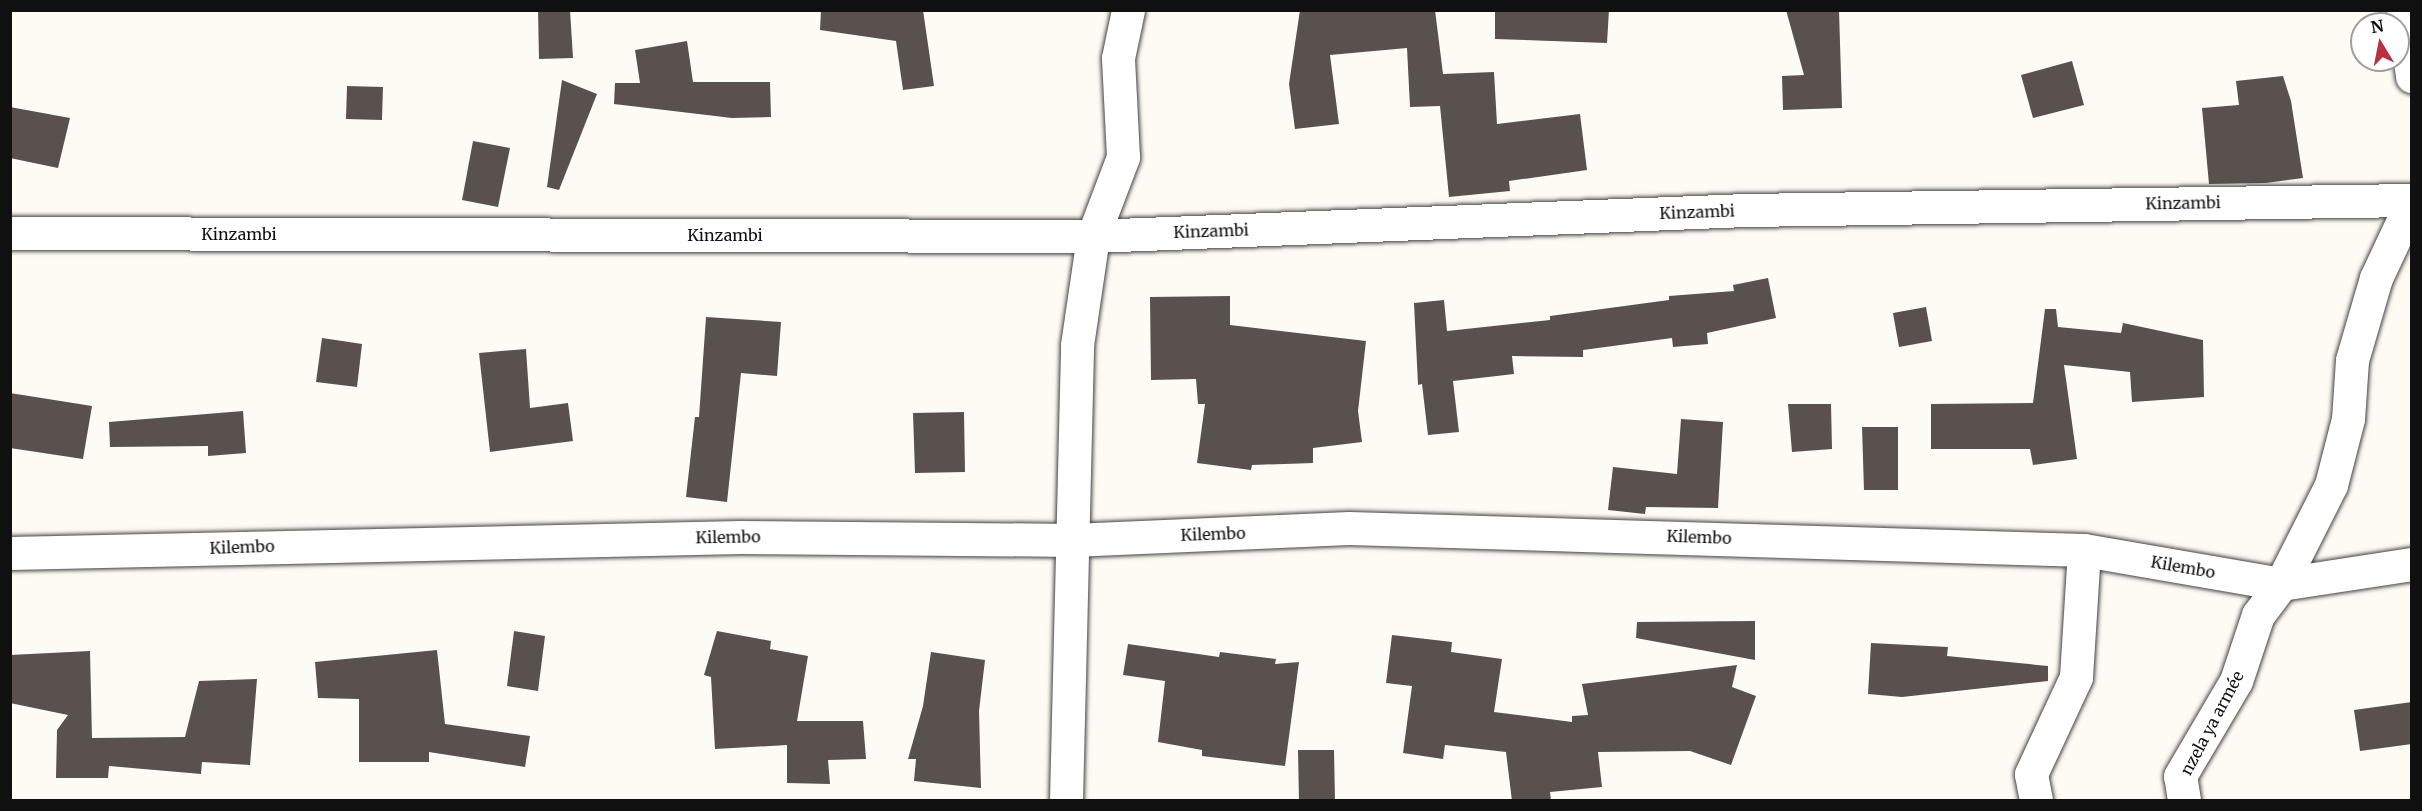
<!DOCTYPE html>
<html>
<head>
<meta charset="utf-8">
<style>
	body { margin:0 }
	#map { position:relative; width:2422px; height:811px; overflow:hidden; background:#fefbf4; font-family:Merriweather,serif }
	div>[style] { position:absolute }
	.building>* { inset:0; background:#58514d }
	.roads { filter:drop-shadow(0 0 2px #434343) drop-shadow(0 0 2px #434343) }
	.minor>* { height:33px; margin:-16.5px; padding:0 16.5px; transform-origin:16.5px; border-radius:16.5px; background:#fff }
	span { translate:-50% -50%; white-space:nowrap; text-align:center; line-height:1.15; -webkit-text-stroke:6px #fff; paint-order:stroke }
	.street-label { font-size:16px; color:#101010 }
	.frame { position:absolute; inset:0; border:12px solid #101010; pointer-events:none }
	.north { position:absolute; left:2350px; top:12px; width:60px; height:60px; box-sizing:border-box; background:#fff; border:2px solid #9f9f9f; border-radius:50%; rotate:350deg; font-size:16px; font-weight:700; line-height:24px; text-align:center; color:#101010 }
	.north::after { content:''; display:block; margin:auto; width:21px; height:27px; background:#b73142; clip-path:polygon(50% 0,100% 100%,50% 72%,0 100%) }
</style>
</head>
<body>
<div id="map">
	<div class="building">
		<i style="clip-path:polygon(538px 10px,570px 10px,573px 58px,539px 59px)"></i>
		<i style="clip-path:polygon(821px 10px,923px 10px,934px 86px,903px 90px,896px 41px,820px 30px)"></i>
		<i style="clip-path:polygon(1300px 10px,1435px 10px,1443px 74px,1494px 72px,1497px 124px,1580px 114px,1587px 170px,1509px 181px,1510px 191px,1449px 197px,1440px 106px,1410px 107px,1407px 48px,1330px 55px,1339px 124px,1295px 129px,1289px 84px)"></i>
		<i style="clip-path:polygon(1495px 10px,1609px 10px,1607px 43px,1495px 39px)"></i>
		<i style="clip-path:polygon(1786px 10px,1839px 10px,1842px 108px,1783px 110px,1782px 76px,1804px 75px)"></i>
		<i style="clip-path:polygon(687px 41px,693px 82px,770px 82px,771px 117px,732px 118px,614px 104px,615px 83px,640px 83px,635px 50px)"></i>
		<i style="clip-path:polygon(2072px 61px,2084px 105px,2033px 118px,2021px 75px)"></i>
		<i style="clip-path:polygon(2283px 76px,2291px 101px,2303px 178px,2266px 183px,2209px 184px,2202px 108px,2239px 105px,2236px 81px)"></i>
		<i style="clip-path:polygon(562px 80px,597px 94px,559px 190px,547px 187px)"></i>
		<i style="clip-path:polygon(347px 86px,383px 87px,382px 120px,346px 119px)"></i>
		<i style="clip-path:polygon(10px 107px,70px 118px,58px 168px,10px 158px)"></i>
		<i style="clip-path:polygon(473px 141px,510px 148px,498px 207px,462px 200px)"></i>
		<i style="clip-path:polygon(1768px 278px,1776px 318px,1707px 333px,1708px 344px,1673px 347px,1672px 338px,1583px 350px,1583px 357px,1512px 356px,1514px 374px,1453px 381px,1459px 432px,1428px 435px,1422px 384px,1418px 385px,1414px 303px,1444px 300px,1447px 331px,1550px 320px,1550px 316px,1669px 300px,1669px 296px,1734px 291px,1733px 285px)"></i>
		<i style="clip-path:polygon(1230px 296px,1230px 325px,1366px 341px,1358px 411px,1362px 442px,1313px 448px,1313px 463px,1252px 465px,1251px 470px,1197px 463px,1205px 404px,1198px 404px,1196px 379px,1151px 380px,1150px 297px)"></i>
		<i style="clip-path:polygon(1926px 307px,1932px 341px,1899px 347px,1893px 313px)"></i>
		<i style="clip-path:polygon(2045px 309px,2056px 309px,2058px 327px,2121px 333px,2123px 323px,2203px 340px,2204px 397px,2132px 402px,2130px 372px,2064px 365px,2077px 459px,2033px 465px,2030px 449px,1931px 449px,1931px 404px,2033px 403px)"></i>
		<i style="clip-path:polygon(706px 317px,781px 322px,777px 376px,741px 373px,727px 502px,686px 497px,695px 417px,699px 417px)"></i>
		<i style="clip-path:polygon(322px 338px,362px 344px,357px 387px,316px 382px)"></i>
		<i style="clip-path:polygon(526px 349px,530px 408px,568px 403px,573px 441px,490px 452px,479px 353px)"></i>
		<i style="clip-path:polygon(10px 393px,92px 406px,83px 459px,10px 448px)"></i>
		<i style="clip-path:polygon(1788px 404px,1831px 404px,1832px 449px,1792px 452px)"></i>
		<i style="clip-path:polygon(243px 411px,246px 453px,208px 456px,208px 446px,110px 447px,109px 422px)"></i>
		<i style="clip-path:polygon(964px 412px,965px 472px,915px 473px,913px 413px)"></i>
		<i style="clip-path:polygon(1681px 419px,1723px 422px,1718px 508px,1646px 507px,1645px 514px,1608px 510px,1613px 467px,1677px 474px)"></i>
		<i style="clip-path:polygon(1862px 427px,1898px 427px,1898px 490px,1864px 490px)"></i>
		<i style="clip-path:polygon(1755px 621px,1755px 660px,1636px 638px,1637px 622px)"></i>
		<i style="clip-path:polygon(514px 631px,545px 636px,538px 691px,507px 686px)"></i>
		<i style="clip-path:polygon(717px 631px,771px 641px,770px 649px,808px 656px,797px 721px,863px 721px,866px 759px,828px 760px,830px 784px,787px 783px,787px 745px,715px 749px,711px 677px,704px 675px)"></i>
		<i style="clip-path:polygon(1392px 635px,1452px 642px,1451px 652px,1502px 659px,1494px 712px,1572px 722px,1572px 716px,1588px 715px,1582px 684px,1737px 665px,1732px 687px,1756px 696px,1731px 765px,1690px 751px,1598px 752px,1602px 787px,1550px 792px,1551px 801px,1512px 801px,1506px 752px,1445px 745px,1443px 759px,1403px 753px,1412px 686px,1386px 683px)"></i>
		<i style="clip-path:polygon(1871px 643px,1948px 647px,1947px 656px,2048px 666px,2048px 681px,1902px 697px,1868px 694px)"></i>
		<i style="clip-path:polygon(1128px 644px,1219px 657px,1220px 652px,1276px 659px,1275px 664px,1299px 662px,1285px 766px,1202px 756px,1202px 750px,1158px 742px,1165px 681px,1123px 675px)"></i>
		<i style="clip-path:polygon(437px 650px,445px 724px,530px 736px,525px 767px,429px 752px,429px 762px,359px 762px,359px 699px,318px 698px,315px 662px)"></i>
		<i style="clip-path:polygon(90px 651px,92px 738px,185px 737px,199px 681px,257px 679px,250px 765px,202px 762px,201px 774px,109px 766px,108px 778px,56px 778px,57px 730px,68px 715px,10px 703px,10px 655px)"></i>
		<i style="clip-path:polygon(931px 652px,985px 660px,979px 711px,981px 788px,914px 781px,916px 759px,908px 759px,923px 706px)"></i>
		<i style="clip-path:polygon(2412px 702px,2412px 744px,2360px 751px,2354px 710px)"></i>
		<i style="clip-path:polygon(1298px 750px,1334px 750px,1335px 801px,1299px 801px)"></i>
	</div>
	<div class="roads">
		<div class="minor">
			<i style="left:2403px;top:10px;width:67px;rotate:82.2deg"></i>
			<i style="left:10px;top:233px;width:1083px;rotate:0.16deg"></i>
			<i style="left:1093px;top:236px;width:654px;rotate:-2.28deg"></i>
			<i style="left:1746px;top:210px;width:666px;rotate:-0.86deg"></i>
			<i style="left:10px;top:553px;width:731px;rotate:-1.25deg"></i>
			<i style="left:741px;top:537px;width:331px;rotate:0.5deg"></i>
			<i style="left:1072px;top:540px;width:277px;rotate:-2.5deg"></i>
			<i style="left:1349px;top:528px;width:735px;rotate:1.71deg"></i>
			<i style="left:2084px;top:550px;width:200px;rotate:9.8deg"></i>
			<i style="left:2281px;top:584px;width:133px;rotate:-8.7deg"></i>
			<i style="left:1066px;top:800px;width:455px;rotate:-88.6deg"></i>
			<i style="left:1077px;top:345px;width:110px;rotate:-81.6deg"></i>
			<i style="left:1093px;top:236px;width:85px;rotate:-69.2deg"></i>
			<i style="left:1123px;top:157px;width:99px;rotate:-92.9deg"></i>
			<i style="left:1118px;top:58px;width:49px;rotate:-78.2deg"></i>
			<i style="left:2036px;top:800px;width:26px;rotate:-101deg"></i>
			<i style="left:2031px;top:774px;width:107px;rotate:-65.1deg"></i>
			<i style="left:2076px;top:677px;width:127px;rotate:-86.4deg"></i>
			<i style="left:2184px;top:800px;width:24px;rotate:-99deg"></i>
			<i style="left:2180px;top:776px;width:110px;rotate:-59.5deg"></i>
			<i style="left:2236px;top:681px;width:70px;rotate:-71.6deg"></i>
			<i style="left:2258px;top:615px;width:39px;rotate:-53deg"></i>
			<i style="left:2281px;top:584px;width:111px;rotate:-63.2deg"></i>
			<i style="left:2331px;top:485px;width:68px;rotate:-75.6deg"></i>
			<i style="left:2348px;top:419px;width:59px;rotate:-86.1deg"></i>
			<i style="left:2352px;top:360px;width:85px;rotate:-73.7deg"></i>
			<i style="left:2376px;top:278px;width:85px;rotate:-64.9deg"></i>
		</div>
	</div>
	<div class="street-label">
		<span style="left:2183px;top:203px;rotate:-1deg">Kinzambi</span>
		<span style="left:1697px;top:212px;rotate:-2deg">Kinzambi</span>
		<span style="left:1211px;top:231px;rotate:-2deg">Kinzambi</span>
		<span style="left:239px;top:234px">Kinzambi</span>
		<span style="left:725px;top:235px">Kinzambi</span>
		<span style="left:1213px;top:534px;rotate:-2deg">Kilembo</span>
		<span style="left:728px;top:537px;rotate:-1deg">Kilembo</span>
		<span style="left:1699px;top:537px;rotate:2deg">Kilembo</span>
		<span style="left:242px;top:547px;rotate:-2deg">Kilembo</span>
		<span style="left:2183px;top:567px;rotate:10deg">Kilembo</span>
		<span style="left:2212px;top:723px;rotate:-62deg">nzela ya armée</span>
	</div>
	<div class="frame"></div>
	<div class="north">N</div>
</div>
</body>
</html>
